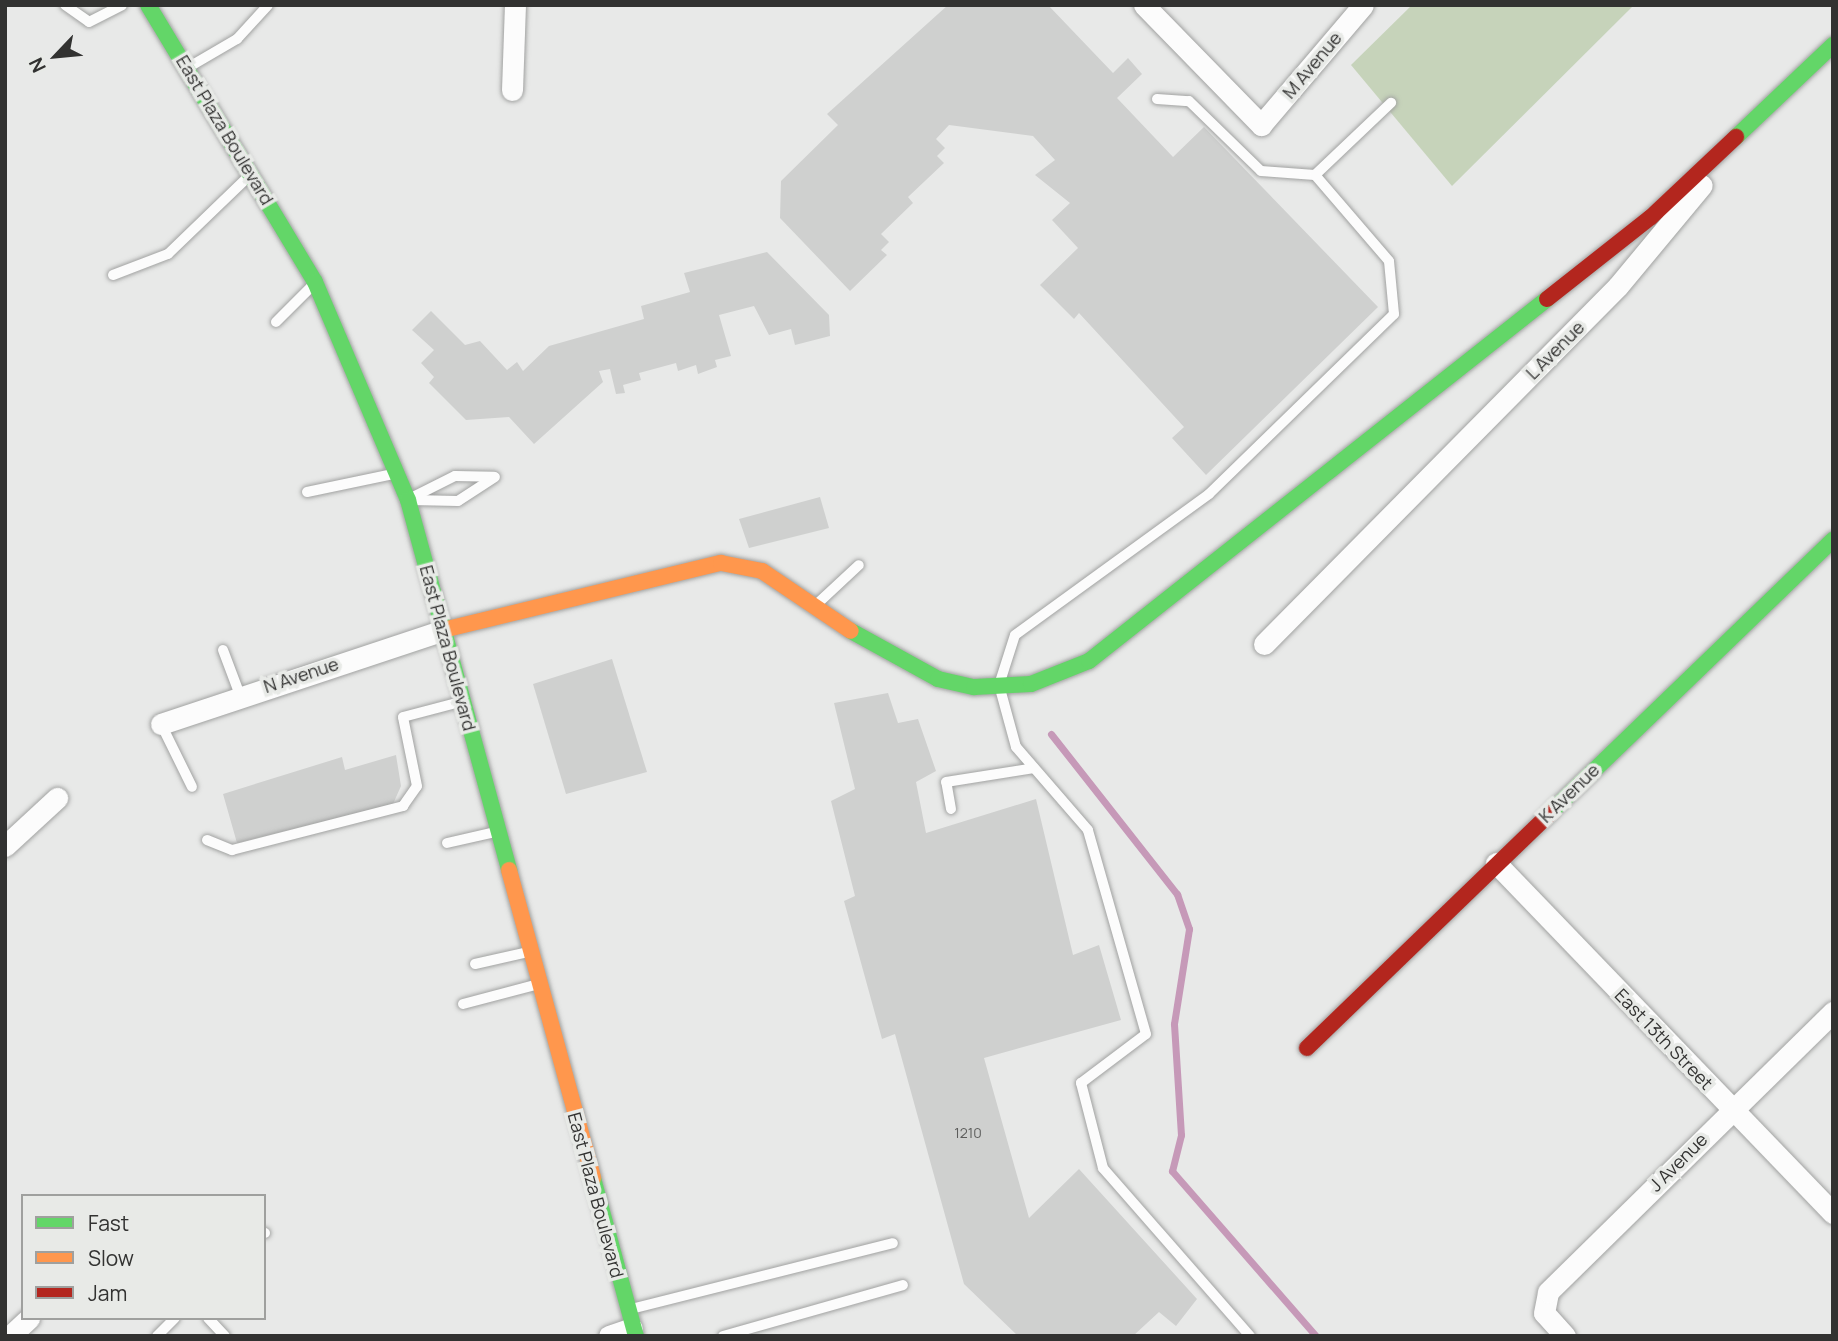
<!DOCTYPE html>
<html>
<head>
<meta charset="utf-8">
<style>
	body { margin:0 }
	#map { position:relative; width:1838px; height:1341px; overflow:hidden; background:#e8e9e8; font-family:Manrope,sans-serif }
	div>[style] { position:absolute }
	.green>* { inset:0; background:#c6d3ba }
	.stream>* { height:7px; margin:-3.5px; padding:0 3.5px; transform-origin:3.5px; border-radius:3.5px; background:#c699b8 }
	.building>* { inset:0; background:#cfd0cf }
	.roads { filter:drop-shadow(0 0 2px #a1a2a1) drop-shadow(0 0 2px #a1a2a1) }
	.lane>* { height:10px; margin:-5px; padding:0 5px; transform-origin:5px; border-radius:5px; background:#fcfcfc }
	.street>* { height:21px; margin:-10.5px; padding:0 10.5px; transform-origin:10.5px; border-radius:10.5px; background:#fcfcfc }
	.fast>* { height:16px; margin:-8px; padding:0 8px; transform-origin:8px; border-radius:8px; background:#63d668 }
	.slow>* { height:16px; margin:-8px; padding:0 8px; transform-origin:8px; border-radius:8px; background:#ff974d }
	.jam>* { height:16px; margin:-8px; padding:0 8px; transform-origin:8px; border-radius:8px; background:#b3261e }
	span { translate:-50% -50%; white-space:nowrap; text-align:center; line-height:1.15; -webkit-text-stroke:7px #e8eae7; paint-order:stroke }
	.number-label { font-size:14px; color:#5c5c5b }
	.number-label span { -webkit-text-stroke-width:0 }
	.street-label { font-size:18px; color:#323231 }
	.frame { position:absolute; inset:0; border:7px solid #323231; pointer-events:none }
	.legend { position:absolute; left:21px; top:1194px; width:245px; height:126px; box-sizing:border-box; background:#e8eae7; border:2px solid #9fa09e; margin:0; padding:9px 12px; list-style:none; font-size:21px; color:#323231 }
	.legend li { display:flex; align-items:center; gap:14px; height:35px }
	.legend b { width:35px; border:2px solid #9fa09e }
	.north { position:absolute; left:21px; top:21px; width:70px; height:70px; -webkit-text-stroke:5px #e8eae7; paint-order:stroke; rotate:244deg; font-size:19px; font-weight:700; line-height:28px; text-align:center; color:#323231 }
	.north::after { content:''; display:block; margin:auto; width:24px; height:32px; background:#323231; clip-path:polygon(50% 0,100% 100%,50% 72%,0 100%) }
</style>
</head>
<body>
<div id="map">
	<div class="green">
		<i style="clip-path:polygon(1412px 5px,1634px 5px,1452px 186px,1351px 65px)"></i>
	</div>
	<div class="stream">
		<i style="left:1051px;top:734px;width:204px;rotate:51.8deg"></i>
		<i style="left:1177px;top:894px;width:37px;rotate:71deg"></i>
		<i style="left:1189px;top:929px;width:96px;rotate:99deg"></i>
		<i style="left:1174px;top:1024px;width:111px;rotate:86.4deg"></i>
		<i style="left:1181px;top:1135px;width:37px;rotate:104deg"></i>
		<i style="left:1172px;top:1171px;width:219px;rotate:48.9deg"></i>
	</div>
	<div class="building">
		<i style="clip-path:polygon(948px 5px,1048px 5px,1113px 73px,1128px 58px,1142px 74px,1117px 98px,1173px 157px,1204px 127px,1378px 307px,1206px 475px,1172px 438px,1184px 427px,1079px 313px,1074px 319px,1040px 285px,1078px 248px,1052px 220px,1070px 203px,1035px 175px,1055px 160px,1033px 136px,949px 125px,936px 139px,945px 148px,937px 156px,944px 163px,908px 197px,913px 203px,881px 234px,889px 242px,881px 250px,887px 255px,850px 291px,780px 218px,781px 181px,838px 125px,827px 114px)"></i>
		<i style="clip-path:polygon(767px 252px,829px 315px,830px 336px,795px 345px,791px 329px,769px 335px,754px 306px,719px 315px,731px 356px,715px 360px,717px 367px,698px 374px,696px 365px,678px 371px,676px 363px,639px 373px,641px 380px,623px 385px,625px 393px,616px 394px,610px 369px,599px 371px,603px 382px,534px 444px,509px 417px,466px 420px,429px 383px,434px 377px,421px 363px,434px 350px,412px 330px,431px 311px,465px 345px,480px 341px,507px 370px,517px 362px,523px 371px,549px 346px,644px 319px,641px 306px,690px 292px,684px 273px)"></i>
		<i style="clip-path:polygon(820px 497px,829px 528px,749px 548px,739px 519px)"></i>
		<i style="clip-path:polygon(612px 659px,647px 772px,566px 794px,533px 684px)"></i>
		<i style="clip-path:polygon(888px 693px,898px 723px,918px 719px,936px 771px,916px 782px,926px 833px,1036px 799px,1073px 955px,1099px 945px,1121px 1020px,984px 1058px,1029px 1218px,1079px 1169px,1197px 1299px,1176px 1326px,1159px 1312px,1133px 1336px,1018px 1336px,964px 1284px,895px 1034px,882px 1039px,844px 901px,855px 896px,831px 801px,855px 789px,834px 703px)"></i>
		<i style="clip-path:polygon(396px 755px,401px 786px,393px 804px,237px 843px,223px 794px,342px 757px,345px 770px)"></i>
	</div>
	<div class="roads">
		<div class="lane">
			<i style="left:65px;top:5px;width:29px;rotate:35deg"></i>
			<i style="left:89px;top:22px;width:37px;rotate:-27deg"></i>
			<i style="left:189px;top:67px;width:56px;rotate:-30.3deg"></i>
			<i style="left:237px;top:39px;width:46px;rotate:-47.6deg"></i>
			<i style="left:1157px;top:99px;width:32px;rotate:4deg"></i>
			<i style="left:1189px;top:101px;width:100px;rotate:44.2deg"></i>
			<i style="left:1261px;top:171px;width:54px;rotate:4.2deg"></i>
			<i style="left:113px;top:275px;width:59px;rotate:-20.9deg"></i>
			<i style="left:168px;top:254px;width:110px;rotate:-43.9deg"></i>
			<i style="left:276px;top:322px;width:49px;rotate:-45deg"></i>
			<i style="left:307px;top:492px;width:88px;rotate:-11.8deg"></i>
			<i style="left:411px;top:498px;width:49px;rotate:-26.6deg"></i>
			<i style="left:455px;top:476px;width:39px;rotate:1deg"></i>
			<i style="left:411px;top:500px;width:47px;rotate:1.2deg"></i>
			<i style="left:458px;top:501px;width:44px;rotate:-33deg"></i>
			<i style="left:817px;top:604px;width:57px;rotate:-42.9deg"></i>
			<i style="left:223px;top:650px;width:48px;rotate:69.3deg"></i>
			<i style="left:161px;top:724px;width:70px;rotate:63.8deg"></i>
			<i style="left:951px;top:809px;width:27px;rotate:-100deg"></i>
			<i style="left:946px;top:782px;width:89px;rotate:-9deg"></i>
			<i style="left:207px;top:840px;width:27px;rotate:22deg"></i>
			<i style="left:232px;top:850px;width:177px;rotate:-14.4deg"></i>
			<i style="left:403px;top:806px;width:24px;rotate:-55deg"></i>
			<i style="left:417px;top:786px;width:70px;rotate:-101.5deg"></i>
			<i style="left:403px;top:717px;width:59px;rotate:-14.7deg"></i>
			<i style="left:447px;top:843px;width:49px;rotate:-12.9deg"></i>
			<i style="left:475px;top:964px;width:54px;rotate:-12.8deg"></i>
			<i style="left:463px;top:1004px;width:74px;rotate:-14.8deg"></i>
			<i style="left:264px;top:1233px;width:1px"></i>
			<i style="left:631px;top:1309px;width:270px;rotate:-14.1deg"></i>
			<i style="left:208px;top:1318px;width:25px;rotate:47deg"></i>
			<i style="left:157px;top:1336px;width:25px;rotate:-45deg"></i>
			<i style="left:723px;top:1336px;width:187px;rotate:-15.8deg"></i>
			<i style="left:1250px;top:1336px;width:223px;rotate:-131.2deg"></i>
			<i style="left:1103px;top:1168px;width:88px;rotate:-104.5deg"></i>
			<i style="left:1081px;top:1083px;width:81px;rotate:-37deg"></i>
			<i style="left:1146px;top:1034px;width:212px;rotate:-105.9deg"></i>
			<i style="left:1088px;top:830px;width:110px;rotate:-130.9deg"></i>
			<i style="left:1016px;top:747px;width:64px;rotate:-105.3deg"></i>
			<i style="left:999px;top:685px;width:52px;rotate:-72.3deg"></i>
			<i style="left:1015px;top:635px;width:240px;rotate:-36deg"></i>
			<i style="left:1209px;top:494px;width:258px;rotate:-44.2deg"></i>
			<i style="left:1394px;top:314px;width:53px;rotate:-95.4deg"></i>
			<i style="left:1389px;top:261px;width:113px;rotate:-130.7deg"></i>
			<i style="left:1315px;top:175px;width:105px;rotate:-43.5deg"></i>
		</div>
		<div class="street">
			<i style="left:1144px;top:5px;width:168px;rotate:45.7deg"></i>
			<i style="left:1261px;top:125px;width:157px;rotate:-49.6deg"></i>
			<i style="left:512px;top:90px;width:85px;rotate:-88deg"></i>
			<i style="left:1264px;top:644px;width:503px;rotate:-45.32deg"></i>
			<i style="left:1618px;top:286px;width:131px;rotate:-50.3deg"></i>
			<i style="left:161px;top:724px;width:297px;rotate:-18.4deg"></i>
			<i style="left:5px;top:846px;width:71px;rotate:-42.7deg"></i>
			<i style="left:1496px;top:863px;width:486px;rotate:46.1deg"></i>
			<i style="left:10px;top:1336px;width:26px;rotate:-43deg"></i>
			<i style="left:609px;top:1336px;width:24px;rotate:-19deg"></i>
			<i style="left:1565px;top:1336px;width:31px;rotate:-132deg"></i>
			<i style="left:1544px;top:1313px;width:21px;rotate:-79deg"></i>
			<i style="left:1548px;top:1292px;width:400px;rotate:-44.5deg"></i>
		</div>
		<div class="fast">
			<i style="left:148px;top:5px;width:323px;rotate:58.9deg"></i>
			<i style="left:315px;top:282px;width:237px;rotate:66.9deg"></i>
			<i style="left:408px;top:500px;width:384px;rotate:74.7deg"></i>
			<i style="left:1736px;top:137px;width:134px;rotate:-43.5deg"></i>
			<i style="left:851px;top:631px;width:99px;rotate:28.9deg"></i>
			<i style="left:938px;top:679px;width:37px;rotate:13deg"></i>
			<i style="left:974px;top:687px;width:57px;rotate:-3deg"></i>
			<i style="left:1031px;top:684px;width:62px;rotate:-21.6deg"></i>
			<i style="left:1089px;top:661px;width:584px;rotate:-38.32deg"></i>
			<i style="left:1551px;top:812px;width:392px;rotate:-44deg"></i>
			<i style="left:593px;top:1178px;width:164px;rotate:74.8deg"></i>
		</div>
		<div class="slow">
			<i style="left:443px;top:630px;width:286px;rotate:-13.6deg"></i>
			<i style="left:721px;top:563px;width:42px;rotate:11deg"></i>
			<i style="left:762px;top:571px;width:107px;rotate:34deg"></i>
			<i style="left:509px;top:870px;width:319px;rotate:74.7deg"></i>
		</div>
		<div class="jam">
			<i style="left:1547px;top:299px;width:132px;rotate:-38.3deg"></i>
			<i style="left:1651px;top:217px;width:117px;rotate:-43.3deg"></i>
			<i style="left:1307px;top:1048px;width:339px;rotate:-44deg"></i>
		</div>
	</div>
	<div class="number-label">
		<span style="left:968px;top:1133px">1210</span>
	</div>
	<div class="street-label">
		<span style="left:1312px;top:65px;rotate:-50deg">M Avenue</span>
		<span style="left:225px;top:130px;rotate:59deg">East Plaza Boulevard</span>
		<span style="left:1555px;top:350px;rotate:-45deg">L Avenue</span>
		<span style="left:448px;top:648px;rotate:75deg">East Plaza Boulevard</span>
		<span style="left:301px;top:675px;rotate:-18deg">N Avenue</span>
		<span style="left:1569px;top:793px;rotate:-44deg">K Avenue</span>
		<span style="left:1664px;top:1039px;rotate:46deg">East 13th Street</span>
		<span style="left:1678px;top:1162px;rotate:-45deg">J Avenue</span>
		<span style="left:596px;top:1195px;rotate:75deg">East Plaza Boulevard</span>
	</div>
	<div class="frame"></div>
	<ul class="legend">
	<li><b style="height:9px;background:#63d668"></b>Fast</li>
	<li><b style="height:9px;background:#ff974d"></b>Slow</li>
	<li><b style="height:9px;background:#b3261e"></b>Jam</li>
	</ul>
	<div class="north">N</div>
</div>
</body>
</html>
